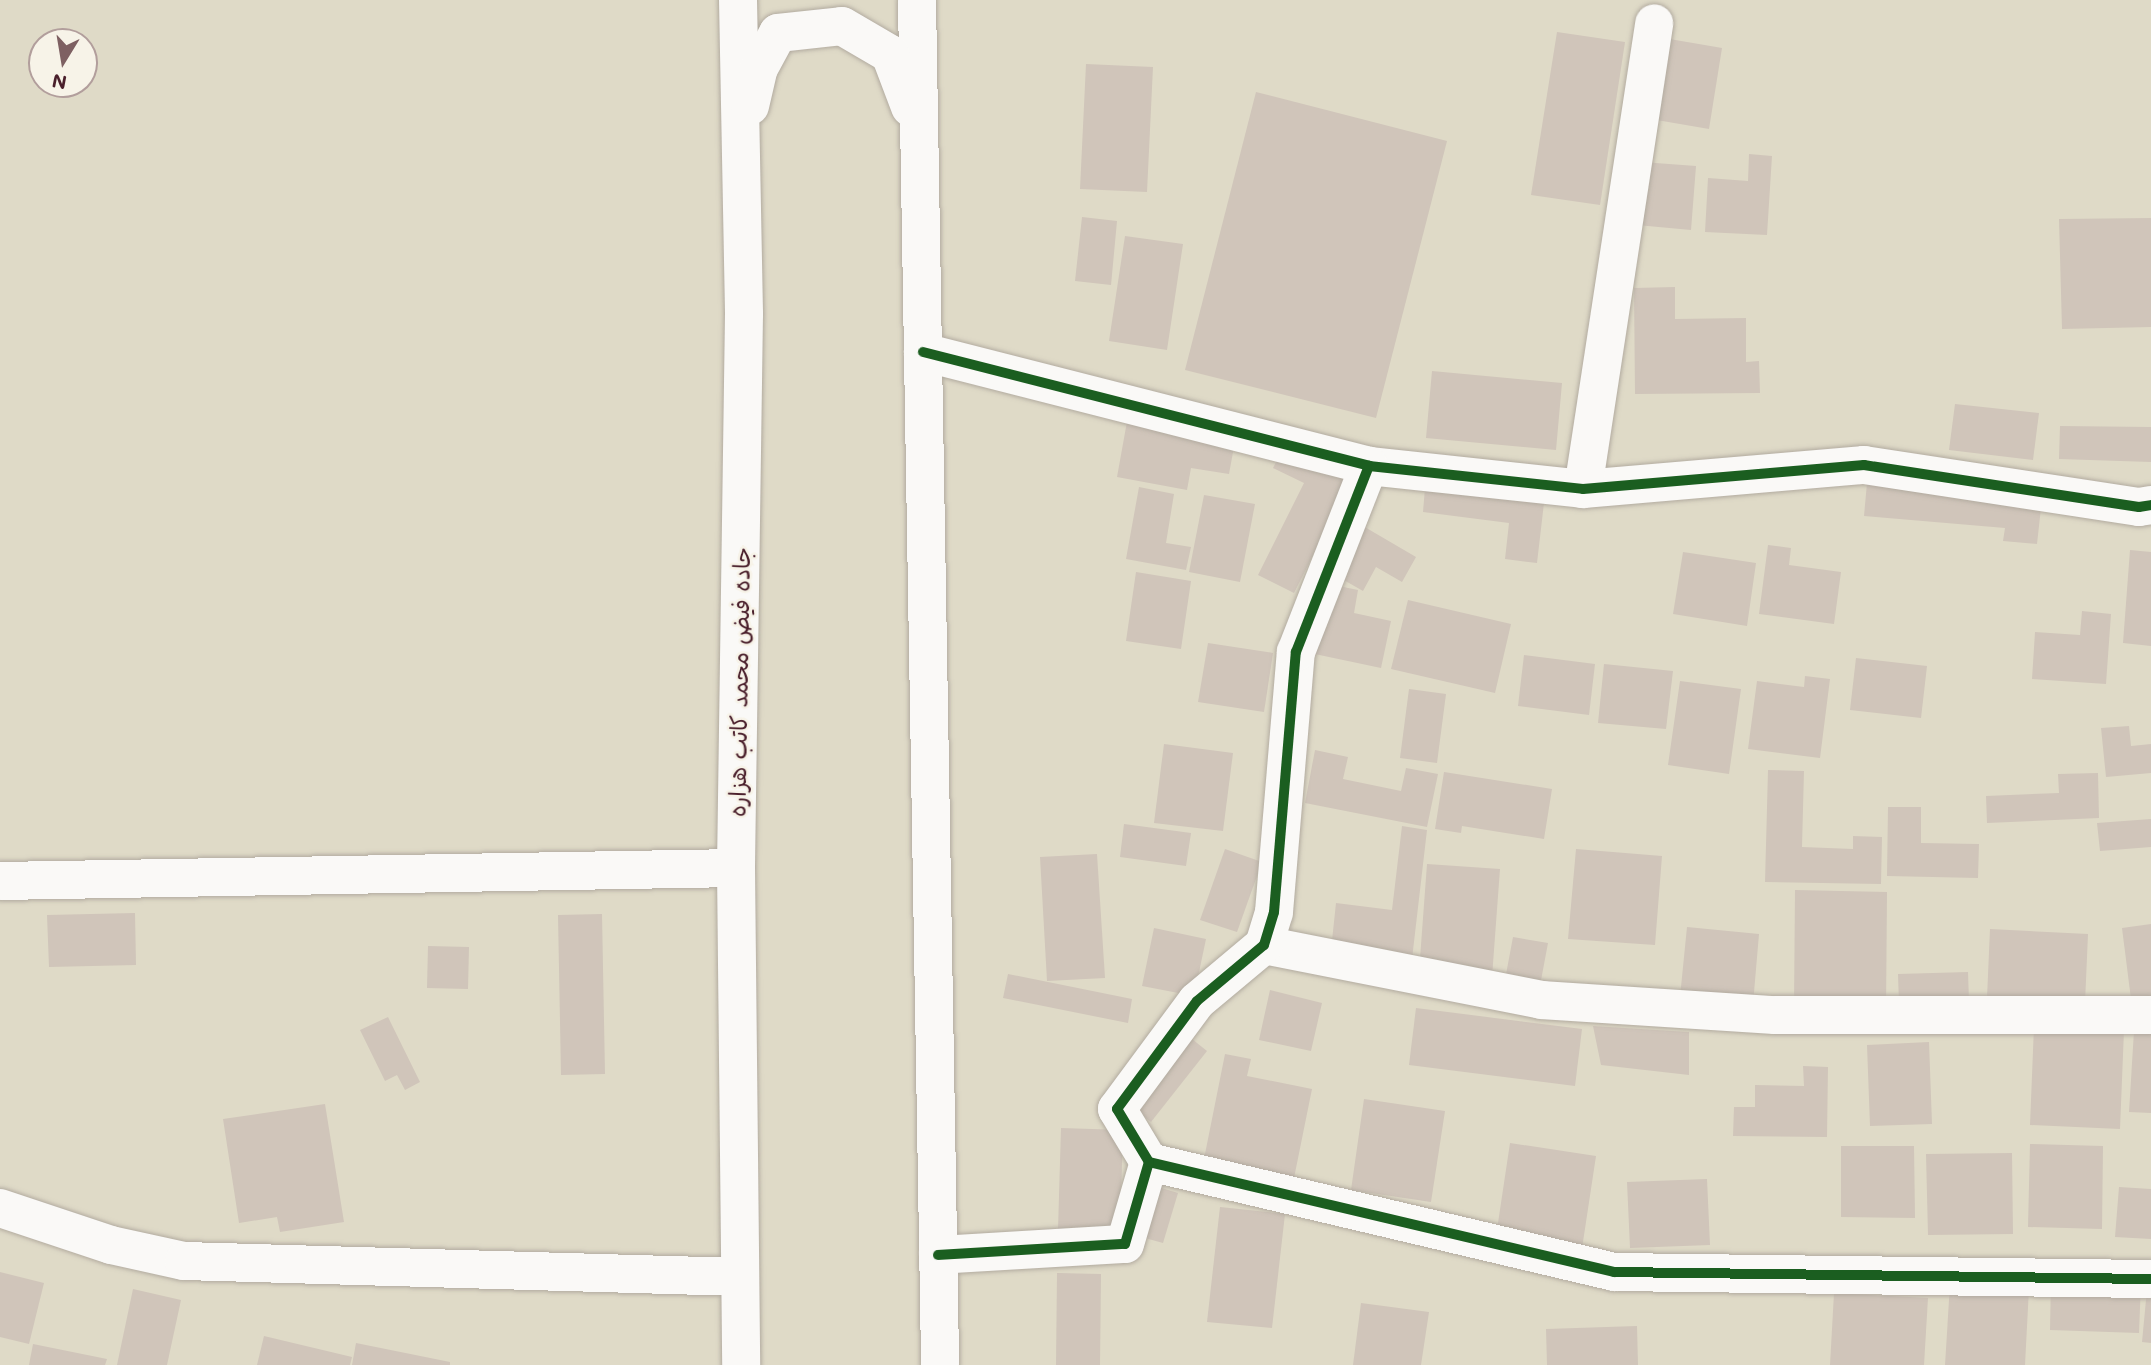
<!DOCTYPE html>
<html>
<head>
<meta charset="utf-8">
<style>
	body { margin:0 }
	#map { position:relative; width:2151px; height:1365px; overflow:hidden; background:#dfdac7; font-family:Mali,"Playpen Sans Arabic",sans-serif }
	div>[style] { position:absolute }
	.building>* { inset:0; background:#d0c5ba }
	.roads { filter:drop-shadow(0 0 2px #b2aba0) drop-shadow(0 0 2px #b2aba0) }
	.minor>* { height:38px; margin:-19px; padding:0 19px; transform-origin:19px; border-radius:19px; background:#faf9f7 }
	.major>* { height:38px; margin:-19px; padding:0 19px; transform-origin:19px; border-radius:19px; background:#faf9f7 }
	.cycleway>* { height:10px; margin:-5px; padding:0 5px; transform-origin:5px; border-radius:5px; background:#1b5e20 }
	span { translate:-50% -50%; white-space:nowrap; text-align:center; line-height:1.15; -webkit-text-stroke:5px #f7f3e8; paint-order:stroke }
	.street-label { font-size:23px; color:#4a1f2b }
	.north { position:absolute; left:28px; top:28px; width:70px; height:70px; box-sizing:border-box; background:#f7f3e8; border:2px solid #b29e9c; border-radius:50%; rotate:191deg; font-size:19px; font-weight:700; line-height:28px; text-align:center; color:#4a1f2b }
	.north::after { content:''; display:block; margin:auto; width:24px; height:32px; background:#7e6062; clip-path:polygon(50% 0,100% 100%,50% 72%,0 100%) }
</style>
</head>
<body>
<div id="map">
	<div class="building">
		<i style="clip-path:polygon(1557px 32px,1625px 42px,1600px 205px,1531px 195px)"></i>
		<i style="clip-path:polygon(1658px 37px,1722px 48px,1709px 129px,1645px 118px)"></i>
		<i style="clip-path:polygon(1086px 64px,1153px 67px,1147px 192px,1080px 189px)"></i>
		<i style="clip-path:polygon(1256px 92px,1447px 141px,1376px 418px,1185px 370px)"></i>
		<i style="clip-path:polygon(1749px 154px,1772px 156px,1767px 235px,1705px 232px,1708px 178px,1748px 181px)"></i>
		<i style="clip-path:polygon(1642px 162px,1696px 166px,1691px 230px,1637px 225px)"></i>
		<i style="clip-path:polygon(1082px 217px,1117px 221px,1111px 285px,1075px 281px)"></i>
		<i style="clip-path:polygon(2151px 218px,2151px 327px,2062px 329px,2059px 219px)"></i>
		<i style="clip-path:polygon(1125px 236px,1183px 244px,1167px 350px,1109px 341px)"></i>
		<i style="clip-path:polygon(1675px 287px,1675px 319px,1746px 318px,1746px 362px,1759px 361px,1760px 393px,1635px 394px,1634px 288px)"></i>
		<i style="clip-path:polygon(1432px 371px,1562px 383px,1556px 450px,1426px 438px)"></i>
		<i style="clip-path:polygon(1955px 404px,2039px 413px,2033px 460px,1949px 450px)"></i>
		<i style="clip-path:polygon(1128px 416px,1236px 436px,1229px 474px,1191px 468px,1187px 490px,1117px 477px)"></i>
		<i style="clip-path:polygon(2060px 426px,2151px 427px,2151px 462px,2059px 459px)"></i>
		<i style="clip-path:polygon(1283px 448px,1350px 482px,1294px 593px,1258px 575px,1304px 483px,1273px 468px)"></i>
		<i style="clip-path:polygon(1867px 483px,2042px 499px,2037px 544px,2003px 541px,2005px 528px,1864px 516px)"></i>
		<i style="clip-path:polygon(1139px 487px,1174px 494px,1166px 543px,1191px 547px,1186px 570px,1126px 559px)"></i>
		<i style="clip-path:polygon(1425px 488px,1544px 503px,1537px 563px,1505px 559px,1509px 523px,1423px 512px)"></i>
		<i style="clip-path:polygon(1204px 495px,1255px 504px,1240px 582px,1189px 572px)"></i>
		<i style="clip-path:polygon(1363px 526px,1416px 557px,1402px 582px,1376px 567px,1363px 591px,1335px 575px)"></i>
		<i style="clip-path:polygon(1768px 545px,1791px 548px,1789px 565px,1841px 572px,1834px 624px,1759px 614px)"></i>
		<i style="clip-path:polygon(2130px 550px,2151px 552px,2151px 646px,2123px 643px)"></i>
		<i style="clip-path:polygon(1683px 552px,1756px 563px,1747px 626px,1673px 614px)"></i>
		<i style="clip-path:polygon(1136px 572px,1191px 581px,1181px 649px,1126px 641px)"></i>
		<i style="clip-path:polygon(1324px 583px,1358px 590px,1354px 613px,1391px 621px,1381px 668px,1310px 653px)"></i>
		<i style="clip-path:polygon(1408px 600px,1511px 624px,1495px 693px,1391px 669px)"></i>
		<i style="clip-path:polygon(2082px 611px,2111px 614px,2106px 684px,2032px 679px,2035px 632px,2080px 635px)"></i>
		<i style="clip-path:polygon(1208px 643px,1273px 653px,1264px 712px,1198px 702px)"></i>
		<i style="clip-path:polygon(1524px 655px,1595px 664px,1589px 715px,1518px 706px)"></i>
		<i style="clip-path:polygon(1856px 658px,1927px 666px,1921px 718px,1850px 710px)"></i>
		<i style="clip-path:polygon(1604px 664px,1673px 671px,1666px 729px,1598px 723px)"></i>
		<i style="clip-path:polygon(1805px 676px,1830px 679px,1820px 758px,1748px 749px,1757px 681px,1804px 687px)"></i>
		<i style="clip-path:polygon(1680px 681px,1741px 689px,1729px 774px,1668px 765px)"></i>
		<i style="clip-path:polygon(1409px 689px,1446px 694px,1437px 763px,1400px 758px)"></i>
		<i style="clip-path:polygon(2129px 726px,2131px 746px,2151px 744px,2151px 773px,2106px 777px,2101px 728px)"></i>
		<i style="clip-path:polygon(1164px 744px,1233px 753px,1223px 831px,1154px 823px)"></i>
		<i style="clip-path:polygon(1315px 750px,1348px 757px,1343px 779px,1401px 791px,1406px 768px,1438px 774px,1427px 827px,1305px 803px)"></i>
		<i style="clip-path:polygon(1768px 770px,1804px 771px,1802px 847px,1853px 849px,1853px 836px,1882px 837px,1881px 884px,1765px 882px)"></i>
		<i style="clip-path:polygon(1444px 772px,1552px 789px,1544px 839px,1462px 826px,1461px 833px,1435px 829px)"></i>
		<i style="clip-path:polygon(2098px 773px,2099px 818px,1987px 823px,1986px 796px,2059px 793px,2058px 774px)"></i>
		<i style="clip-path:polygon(1888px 807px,1921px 807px,1921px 843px,1979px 844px,1978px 878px,1887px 876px)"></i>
		<i style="clip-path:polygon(2151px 819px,2151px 847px,2100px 851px,2097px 823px)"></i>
		<i style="clip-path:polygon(1124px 824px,1191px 833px,1186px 866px,1120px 857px)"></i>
		<i style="clip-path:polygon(1402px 826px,1427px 830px,1412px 959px,1331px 950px,1336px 903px,1392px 910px)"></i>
		<i style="clip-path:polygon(1225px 849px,1262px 862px,1237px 932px,1200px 920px)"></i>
		<i style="clip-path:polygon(1576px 849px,1662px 856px,1655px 945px,1568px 939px)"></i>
		<i style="clip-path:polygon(1097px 854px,1105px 978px,1047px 981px,1040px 857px)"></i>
		<i style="clip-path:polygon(1427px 864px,1500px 869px,1492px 977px,1419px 972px)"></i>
		<i style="clip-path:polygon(1795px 890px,1887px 892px,1886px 1010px,1794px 1008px)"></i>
		<i style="clip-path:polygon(135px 913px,136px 965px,49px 967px,47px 915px)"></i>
		<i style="clip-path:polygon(602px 914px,605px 1074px,561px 1075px,558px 915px)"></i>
		<i style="clip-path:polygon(2151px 924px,2151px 1004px,2132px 1007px,2122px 928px)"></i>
		<i style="clip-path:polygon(1687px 927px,1759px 934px,1753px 1004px,1680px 997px)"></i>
		<i style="clip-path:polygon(1154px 928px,1206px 939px,1194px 996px,1142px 986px)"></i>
		<i style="clip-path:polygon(1990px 929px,2088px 934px,2085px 1003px,1987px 998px)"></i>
		<i style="clip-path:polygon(1513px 937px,1548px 943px,1539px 991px,1504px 985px)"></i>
		<i style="clip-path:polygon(428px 946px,469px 947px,468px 989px,427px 988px)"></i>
		<i style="clip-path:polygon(1968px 972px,1969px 1002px,1899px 1004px,1898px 974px)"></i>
		<i style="clip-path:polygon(1008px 974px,1132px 999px,1128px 1023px,1003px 998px)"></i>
		<i style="clip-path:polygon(1270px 990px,1322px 1003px,1311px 1051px,1259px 1040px)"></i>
		<i style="clip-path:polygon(1416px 1008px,1582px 1029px,1575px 1086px,1409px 1065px)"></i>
		<i style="clip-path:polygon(388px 1017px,420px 1082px,405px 1090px,397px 1075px,385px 1081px,360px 1030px)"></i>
		<i style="clip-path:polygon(1593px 1026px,1689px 1032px,1689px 1075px,1601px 1065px)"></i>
		<i style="clip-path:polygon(2034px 1026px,2124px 1030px,2120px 1129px,2030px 1125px)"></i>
		<i style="clip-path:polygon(1182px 1031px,1207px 1051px,1151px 1122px,1127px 1103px)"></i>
		<i style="clip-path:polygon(2134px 1031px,2151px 1032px,2151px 1113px,2129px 1112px)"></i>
		<i style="clip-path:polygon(1929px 1042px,1932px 1124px,1870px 1126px,1867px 1045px)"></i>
		<i style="clip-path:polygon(1225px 1054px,1251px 1059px,1247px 1076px,1312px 1089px,1293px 1183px,1203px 1164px)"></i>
		<i style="clip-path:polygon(1803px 1066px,1828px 1067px,1827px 1137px,1733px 1136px,1734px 1107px,1755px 1107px,1755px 1085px,1804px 1086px)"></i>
		<i style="clip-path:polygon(1364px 1099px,1445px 1111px,1431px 1202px,1351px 1190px)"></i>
		<i style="clip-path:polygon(325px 1104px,344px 1222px,280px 1232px,277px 1217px,239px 1223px,223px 1119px)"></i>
		<i style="clip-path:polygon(1061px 1128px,1123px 1130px,1120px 1231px,1058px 1230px)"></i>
		<i style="clip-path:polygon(1510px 1143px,1596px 1156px,1581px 1255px,1495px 1243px)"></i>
		<i style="clip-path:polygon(2030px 1144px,2103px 1146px,2102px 1229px,2028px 1227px)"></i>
		<i style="clip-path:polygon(1841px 1146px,1914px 1146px,1915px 1218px,1841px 1217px)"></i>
		<i style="clip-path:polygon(2012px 1153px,2013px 1234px,1928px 1235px,1926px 1154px)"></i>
		<i style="clip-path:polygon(1707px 1179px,1710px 1245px,1630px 1248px,1627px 1182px)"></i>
		<i style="clip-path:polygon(1148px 1184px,1178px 1193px,1163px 1243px,1134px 1235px)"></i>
		<i style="clip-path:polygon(2119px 1187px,2151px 1189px,2151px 1239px,2115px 1237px)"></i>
		<i style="clip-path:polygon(1220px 1207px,1285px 1214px,1272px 1328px,1207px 1322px)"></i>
		<i style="clip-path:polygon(0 1272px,44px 1283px,29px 1344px,0 1337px)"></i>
		<i style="clip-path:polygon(1057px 1273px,1101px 1274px,1100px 1365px,1056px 1365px)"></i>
		<i style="clip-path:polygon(2051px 1279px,2141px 1282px,2139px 1333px,2050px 1330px)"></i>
		<i style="clip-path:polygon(2148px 1279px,2151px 1279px,2151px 1343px,2142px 1342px)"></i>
		<i style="clip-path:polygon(1950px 1284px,2029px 1288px,2025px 1365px,1945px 1365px)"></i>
		<i style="clip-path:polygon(133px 1289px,181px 1300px,167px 1365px,117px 1365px)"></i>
		<i style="clip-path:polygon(1834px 1293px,1928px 1298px,1924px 1365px,1830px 1365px)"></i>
		<i style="clip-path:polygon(1361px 1303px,1429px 1312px,1421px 1365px,1353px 1365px)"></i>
		<i style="clip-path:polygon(1637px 1326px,1638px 1365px,1547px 1365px,1546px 1329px)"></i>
		<i style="clip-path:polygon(264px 1336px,352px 1357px,350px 1365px,257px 1365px)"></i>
		<i style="clip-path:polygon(356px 1343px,450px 1362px,450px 1365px,352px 1365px)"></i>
		<i style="clip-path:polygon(33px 1344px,107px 1359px,105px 1365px,29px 1365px)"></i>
	</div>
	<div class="roads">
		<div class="minor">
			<i style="left:923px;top:352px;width:460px;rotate:14.3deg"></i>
			<i style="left:1369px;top:466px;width:215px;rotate:6.1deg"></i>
			<i style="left:1583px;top:489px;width:282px;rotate:-4.9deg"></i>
			<i style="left:1864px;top:465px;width:278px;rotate:8.7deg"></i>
			<i style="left:2139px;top:507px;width:12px;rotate:-9deg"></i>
			<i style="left:1583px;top:489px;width:471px;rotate:-81.3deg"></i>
			<i style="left:0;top:881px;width:736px;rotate:-1.01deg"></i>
			<i style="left:1264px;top:945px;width:282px;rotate:11.2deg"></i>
			<i style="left:1541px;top:1000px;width:234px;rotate:3.7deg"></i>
			<i style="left:1775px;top:1015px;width:376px"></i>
			<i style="left:1149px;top:1162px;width:478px;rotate:13.3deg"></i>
			<i style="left:1614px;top:1272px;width:537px;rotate:0.75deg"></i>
			<i style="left:0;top:1208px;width:117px;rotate:18.4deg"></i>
			<i style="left:111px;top:1245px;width:75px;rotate:12.4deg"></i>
			<i style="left:184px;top:1261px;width:556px;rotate:1.65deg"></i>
			<i style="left:938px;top:1255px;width:187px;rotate:-3.4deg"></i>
			<i style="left:1125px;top:1244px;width:85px;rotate:-73.7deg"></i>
			<i style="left:1149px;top:1162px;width:62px;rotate:-121.1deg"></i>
			<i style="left:1117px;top:1109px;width:134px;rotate:-53.5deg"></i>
			<i style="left:1197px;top:1001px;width:87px;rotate:-39.9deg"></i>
			<i style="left:1264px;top:945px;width:34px;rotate:-73deg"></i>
			<i style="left:1274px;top:912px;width:261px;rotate:-85.2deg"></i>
			<i style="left:1296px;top:652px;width:200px;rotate:-68.6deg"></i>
		</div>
		<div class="major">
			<i style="left:738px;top:0;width:314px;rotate:88.9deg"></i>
			<i style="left:744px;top:314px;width:554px;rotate:90.83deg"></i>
			<i style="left:736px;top:868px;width:497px;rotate:89.4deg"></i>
			<i style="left:917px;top:0;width:1365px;rotate:89.03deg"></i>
			<i style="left:750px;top:106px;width:37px;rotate:-77deg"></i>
			<i style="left:758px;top:70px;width:42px;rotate:-61.6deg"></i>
			<i style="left:778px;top:33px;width:64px;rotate:-6.2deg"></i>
			<i style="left:842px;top:26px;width:56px;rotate:30.3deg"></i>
			<i style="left:890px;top:54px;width:57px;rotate:69.3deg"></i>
		</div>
	</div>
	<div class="cycleway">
		<i style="left:923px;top:352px;width:460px;rotate:14.3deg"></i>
		<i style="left:1369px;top:466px;width:215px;rotate:6.1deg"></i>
		<i style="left:1583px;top:489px;width:282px;rotate:-4.9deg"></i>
		<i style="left:1864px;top:465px;width:278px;rotate:8.7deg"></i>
		<i style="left:2139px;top:507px;width:12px;rotate:-9deg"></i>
		<i style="left:1149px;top:1162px;width:478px;rotate:13.3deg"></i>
		<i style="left:1614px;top:1272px;width:537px;rotate:0.75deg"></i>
		<i style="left:938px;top:1255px;width:187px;rotate:-3.4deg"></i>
		<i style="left:1125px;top:1244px;width:85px;rotate:-73.7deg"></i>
		<i style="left:1149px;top:1162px;width:62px;rotate:-121.1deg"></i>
		<i style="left:1117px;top:1109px;width:134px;rotate:-53.5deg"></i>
		<i style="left:1197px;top:1001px;width:87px;rotate:-39.9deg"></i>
		<i style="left:1264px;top:945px;width:34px;rotate:-73deg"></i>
		<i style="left:1274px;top:912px;width:261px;rotate:-85.2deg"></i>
		<i style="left:1296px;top:652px;width:200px;rotate:-68.6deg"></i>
	</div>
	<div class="street-label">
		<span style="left:739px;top:682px;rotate:-89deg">جاده فیض محمد کاتب هزاره</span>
	</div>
	<div class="north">N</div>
</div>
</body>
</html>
